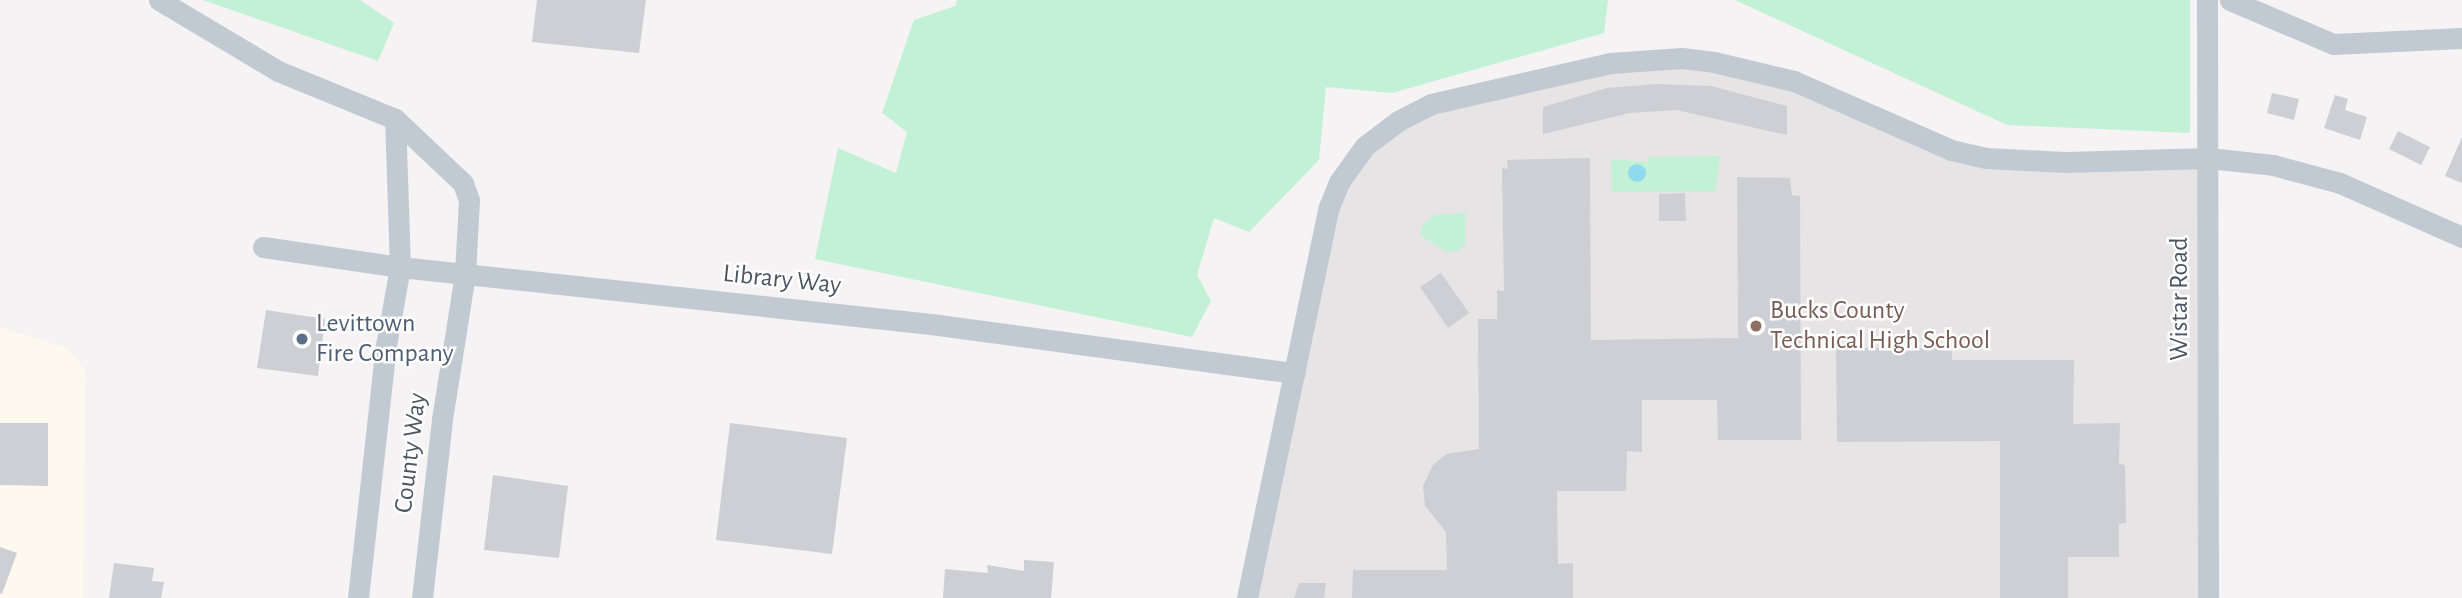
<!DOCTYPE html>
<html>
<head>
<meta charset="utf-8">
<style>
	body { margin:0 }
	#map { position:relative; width:2462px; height:598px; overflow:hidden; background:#f5f3f3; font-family:"Alegreya Sans",sans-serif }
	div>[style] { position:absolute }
	.commercial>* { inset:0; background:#fdf9ef }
	.education>* { inset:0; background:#e6e4e5 }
	.green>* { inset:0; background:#c3f1d5 }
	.water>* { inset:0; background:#90daee }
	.round { border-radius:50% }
	.building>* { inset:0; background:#cdcfd5 }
	.minor>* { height:21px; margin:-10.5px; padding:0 10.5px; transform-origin:10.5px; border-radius:10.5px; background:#c1cad2 }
	.dots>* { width:19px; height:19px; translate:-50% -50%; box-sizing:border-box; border:4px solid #fff; border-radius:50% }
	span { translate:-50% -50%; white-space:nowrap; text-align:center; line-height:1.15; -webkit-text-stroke:5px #fff; paint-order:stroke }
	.street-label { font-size:26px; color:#4a5661 }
	.education-label { font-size:26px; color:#785e54 }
	.left { translate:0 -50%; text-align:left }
	.service-label { font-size:26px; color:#4e5e75 }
</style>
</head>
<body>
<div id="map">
	<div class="commercial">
		<i style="clip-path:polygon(0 327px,67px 348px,86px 371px,83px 598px,0 598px)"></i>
	</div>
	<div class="education">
		<i style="clip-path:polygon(1714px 62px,1951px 150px,2208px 158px,2209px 598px,1247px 598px,1329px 207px,1398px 121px,1574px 69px)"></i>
	</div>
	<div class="green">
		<i style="clip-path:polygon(203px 0,360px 0,394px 23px,378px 61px)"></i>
		<i style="clip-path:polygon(957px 0,1608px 0,1604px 33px,1392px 93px,1326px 87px,1319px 160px,1249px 232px,1214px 218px,1197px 275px,1211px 301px,1192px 337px,815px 259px,838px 148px,896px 173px,907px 132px,882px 113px,914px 20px,955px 6px)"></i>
		<i style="clip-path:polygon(1735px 0,2190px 0,2190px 133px,2007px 125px)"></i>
		<i style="clip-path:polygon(1720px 156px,1716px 191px,1612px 192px,1611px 159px,1648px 162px,1648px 157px)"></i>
		<i style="clip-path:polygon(1466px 213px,1465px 248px,1459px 247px,1459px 251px,1446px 252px,1420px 235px,1422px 226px,1434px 215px)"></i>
	</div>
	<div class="water">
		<i class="round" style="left:1628px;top:164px;width:18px;height:18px"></i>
	</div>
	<div class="building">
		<i style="clip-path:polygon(537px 0,646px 0,639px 53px,532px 42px)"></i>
		<i style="clip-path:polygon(1656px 84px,1711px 86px,1787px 106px,1787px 135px,1676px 110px,1630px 113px,1543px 134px,1543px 107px,1607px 88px)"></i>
		<i style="clip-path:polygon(2272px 93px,2299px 99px,2294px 120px,2267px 113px)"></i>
		<i style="clip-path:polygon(2335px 95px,2348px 99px,2345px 110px,2367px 117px,2360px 140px,2324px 128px)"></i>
		<i style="clip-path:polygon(2398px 131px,2430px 147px,2421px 165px,2389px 149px)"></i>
		<i style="clip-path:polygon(2462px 137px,2462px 183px,2445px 176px)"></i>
		<i style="clip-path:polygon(1590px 158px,1591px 340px,1738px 338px,1737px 177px,1790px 178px,1792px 195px,1800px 196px,1801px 440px,1718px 440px,1717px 400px,1642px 400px,1642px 452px,1627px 451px,1626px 491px,1557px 491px,1558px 564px,1573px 563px,1573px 598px,1352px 598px,1353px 570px,1447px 570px,1446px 532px,1425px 506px,1423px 486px,1433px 465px,1446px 454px,1479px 449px,1478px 319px,1497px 319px,1497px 290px,1504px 291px,1502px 168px,1508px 169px,1507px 160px)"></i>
		<i style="clip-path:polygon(1685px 193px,1686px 221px,1659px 221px,1659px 194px)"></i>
		<i style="clip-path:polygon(1441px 273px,1469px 313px,1448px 328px,1420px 287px)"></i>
		<i style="clip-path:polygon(266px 310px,325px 319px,318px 376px,257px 368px)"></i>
		<i style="clip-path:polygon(1952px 347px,1952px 360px,2074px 360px,2073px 424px,2120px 423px,2119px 464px,2125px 465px,2126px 523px,2119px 524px,2119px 557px,2068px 557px,2068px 598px,2000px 598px,2000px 441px,1837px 442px,1836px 348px)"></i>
		<i style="clip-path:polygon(0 423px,48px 423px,48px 486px,0 485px)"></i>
		<i style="clip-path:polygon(730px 423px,847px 438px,832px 554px,716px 540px)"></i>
		<i style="clip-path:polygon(493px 475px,568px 486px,559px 558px,484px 550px)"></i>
		<i style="clip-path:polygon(0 547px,17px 553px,2px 594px,0 593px)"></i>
		<i style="clip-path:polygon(1024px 560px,1054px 562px,1051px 598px,943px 598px,945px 569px,988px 573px,987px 565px,1024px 571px)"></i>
		<i style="clip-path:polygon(114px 563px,154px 568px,152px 581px,164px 582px,161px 598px,109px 598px)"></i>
		<i style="clip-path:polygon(1299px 583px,1326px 583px,1324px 598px,1294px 598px)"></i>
	</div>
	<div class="minor">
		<i style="left:159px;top:0;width:139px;rotate:30.8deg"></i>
		<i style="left:278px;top:71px;width:126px;rotate:22.3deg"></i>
		<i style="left:395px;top:119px;width:93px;rotate:43.3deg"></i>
		<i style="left:463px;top:183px;width:18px;rotate:71deg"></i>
		<i style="left:469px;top:200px;width:74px;rotate:93.1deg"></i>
		<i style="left:465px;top:274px;width:148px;rotate:99deg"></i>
		<i style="left:442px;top:420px;width:179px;rotate:96.4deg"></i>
		<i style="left:2207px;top:0;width:598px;rotate:89.9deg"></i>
		<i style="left:2230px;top:0;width:112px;rotate:23.1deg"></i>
		<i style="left:2333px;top:44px;width:129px;rotate:-2.7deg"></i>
		<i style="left:263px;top:247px;width:138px;rotate:8.3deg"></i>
		<i style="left:400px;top:267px;width:534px;rotate:6.13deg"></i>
		<i style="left:931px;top:324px;width:367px;rotate:7.7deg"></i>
		<i style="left:358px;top:598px;width:254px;rotate:-83.7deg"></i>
		<i style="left:386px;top:346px;width:80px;rotate:-80deg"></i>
		<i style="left:400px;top:267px;width:148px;rotate:-91.9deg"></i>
		<i style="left:1247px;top:598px;width:400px;rotate:-78.2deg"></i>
		<i style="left:1329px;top:207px;width:27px;rotate:-68deg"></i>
		<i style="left:1339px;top:182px;width:44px;rotate:-54.2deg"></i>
		<i style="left:1365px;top:146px;width:41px;rotate:-37.1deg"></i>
		<i style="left:1398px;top:121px;width:37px;rotate:-27deg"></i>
		<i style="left:1431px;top:104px;width:184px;rotate:-12.9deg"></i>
		<i style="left:1610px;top:63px;width:72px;rotate:-4deg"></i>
		<i style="left:1682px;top:58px;width:32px;rotate:7deg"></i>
		<i style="left:1714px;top:62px;width:82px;rotate:13.4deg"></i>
		<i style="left:1794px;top:81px;width:171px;rotate:23.7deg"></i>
		<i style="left:1951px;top:150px;width:36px;rotate:13deg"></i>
		<i style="left:1986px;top:158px;width:79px;rotate:2.9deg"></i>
		<i style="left:2065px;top:162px;width:144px;rotate:-1.6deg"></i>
		<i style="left:2209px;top:158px;width:64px;rotate:6.2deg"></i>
		<i style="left:2273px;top:165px;width:69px;rotate:15deg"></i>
		<i style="left:2340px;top:183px;width:133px;rotate:23.9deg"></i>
	</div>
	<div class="dots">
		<i style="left:1756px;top:326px;background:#8d6e63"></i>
		<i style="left:302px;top:339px;background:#5c6f8a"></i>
	</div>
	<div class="street-label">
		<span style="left:782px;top:280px;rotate:6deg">Library Way</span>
		<span style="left:2180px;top:299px;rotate:-90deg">Wistar Road</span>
		<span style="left:411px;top:453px;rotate:-83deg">County Way</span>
	</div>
	<div class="education-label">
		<span class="left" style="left:1770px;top:326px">Bucks County<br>Technical High School</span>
	</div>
	<div class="service-label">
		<span class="left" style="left:316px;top:339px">Levittown<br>Fire Company</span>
	</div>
</div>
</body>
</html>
